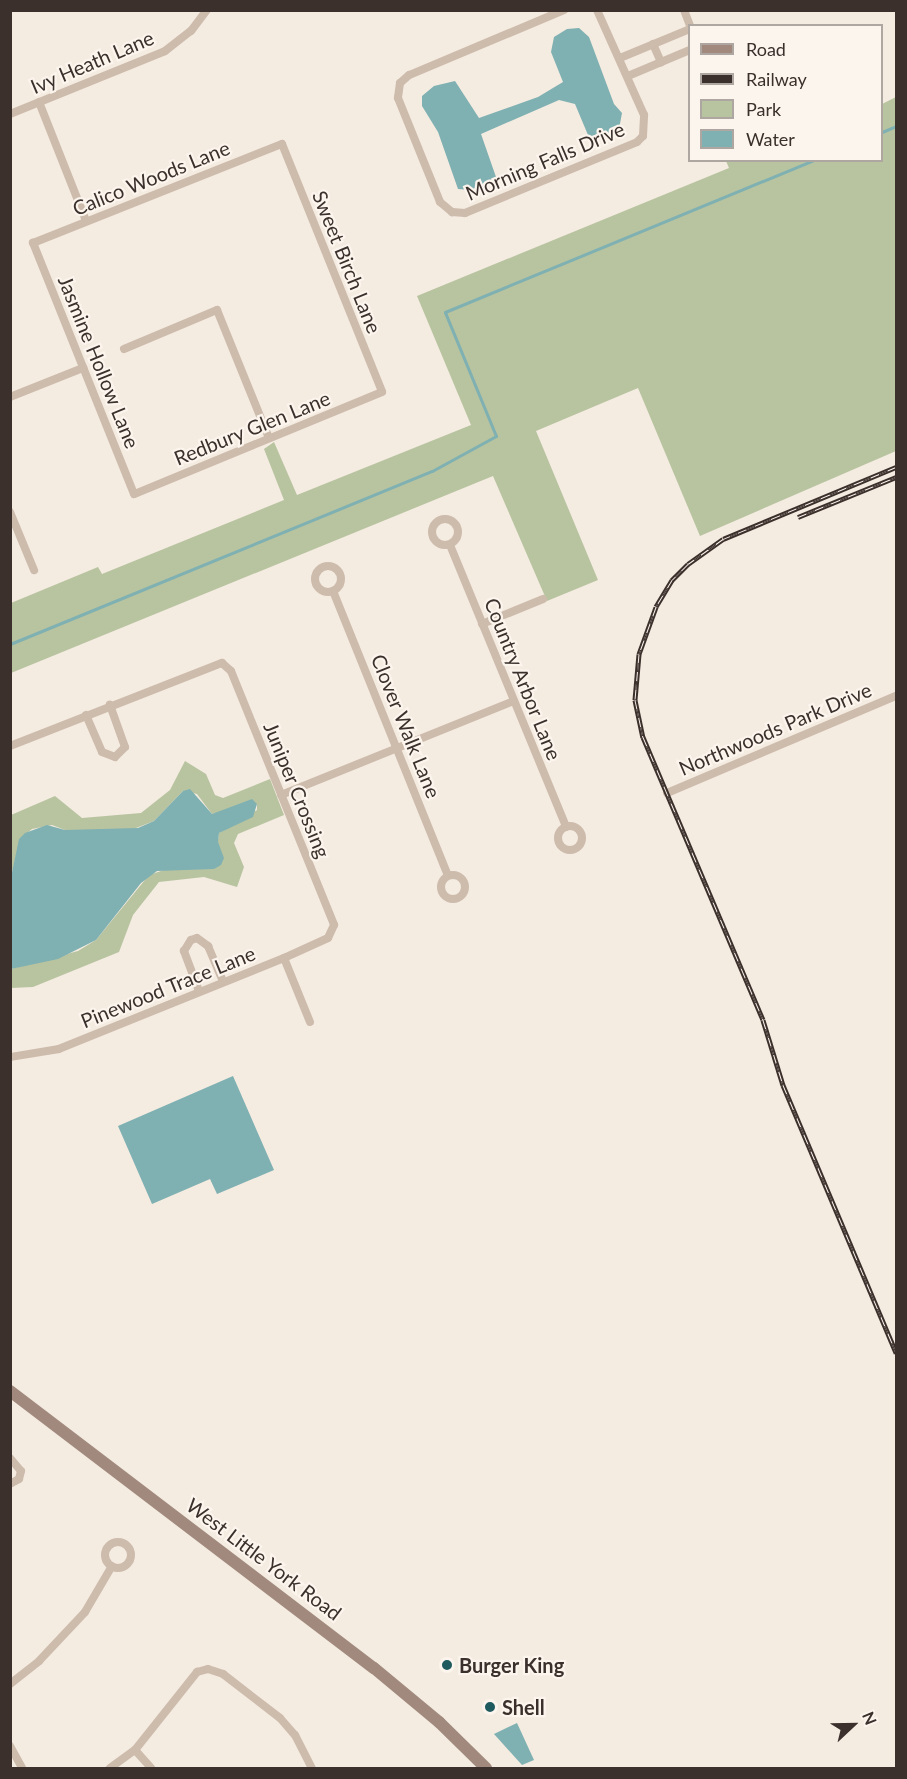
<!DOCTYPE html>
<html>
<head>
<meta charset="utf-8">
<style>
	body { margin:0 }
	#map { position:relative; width:907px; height:1779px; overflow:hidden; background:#f4ebe1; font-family:Lato,sans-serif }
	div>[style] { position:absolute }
	.green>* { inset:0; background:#b8c4a0 }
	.water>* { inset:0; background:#7fb0b2 }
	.stream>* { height:3px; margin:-1.5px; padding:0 1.5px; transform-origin:1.5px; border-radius:1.5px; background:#7fb0b2 }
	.street>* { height:8px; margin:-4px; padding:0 4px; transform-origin:4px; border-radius:4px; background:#cdbbac }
	.street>.ring { margin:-4px; padding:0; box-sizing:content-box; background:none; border:8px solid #cdbbac; border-radius:50% }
	.secondary>* { height:12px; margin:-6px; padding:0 6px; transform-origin:6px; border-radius:6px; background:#a18a7d }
	.rail>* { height:5px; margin-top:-2.5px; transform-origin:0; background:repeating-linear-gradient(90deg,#fbf5ee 0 9px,#3b302b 0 18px); box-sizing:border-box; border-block:2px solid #3b302b }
	.dots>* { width:16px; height:16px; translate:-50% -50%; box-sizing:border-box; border:3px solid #fbf5ee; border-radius:50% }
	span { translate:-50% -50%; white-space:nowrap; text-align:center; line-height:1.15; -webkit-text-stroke:4.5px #fbf5ee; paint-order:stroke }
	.street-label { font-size:20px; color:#3b302b }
	.poi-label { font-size:20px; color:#3b302b; font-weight:700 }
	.left { translate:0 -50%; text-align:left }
	.frame { position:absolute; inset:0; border:12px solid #3b302b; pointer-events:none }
	.legend { position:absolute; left:688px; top:24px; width:195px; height:138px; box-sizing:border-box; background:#fbf5ee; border:2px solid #aea6a0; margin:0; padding:8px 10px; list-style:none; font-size:18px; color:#3b302b }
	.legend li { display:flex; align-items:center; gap:12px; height:30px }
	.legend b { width:30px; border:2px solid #aea6a0 }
	.north { position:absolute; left:823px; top:1695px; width:60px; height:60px; -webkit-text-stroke:4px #fbf5ee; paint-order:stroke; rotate:68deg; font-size:16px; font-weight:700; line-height:24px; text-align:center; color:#3b302b }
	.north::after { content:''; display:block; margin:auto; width:21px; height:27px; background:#3b302b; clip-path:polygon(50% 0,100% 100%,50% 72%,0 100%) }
</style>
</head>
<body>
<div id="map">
	<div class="green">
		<i style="clip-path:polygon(896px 97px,896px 451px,700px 536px,638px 388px,536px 431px,598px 580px,547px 601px,493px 476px,11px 673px,11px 603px,98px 567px,102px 574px,284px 500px,264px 449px,274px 442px,297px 495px,471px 425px,417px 296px,729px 168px,726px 161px,882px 160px,882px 104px)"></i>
		<i style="clip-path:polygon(185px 761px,206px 774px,215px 795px,223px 798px,270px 779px,284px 815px,238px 834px,234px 843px,244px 867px,237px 887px,204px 877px,159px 882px,133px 915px,119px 952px,33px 987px,11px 988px,11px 969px,78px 951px,96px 940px,149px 875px,167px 869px,214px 869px,219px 833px,257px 810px,257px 804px,212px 814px,197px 794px,183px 791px,154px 821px,131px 830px,65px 830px,52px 825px,32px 829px,20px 839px,11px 877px,11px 815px,55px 796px,82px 818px,141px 813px,170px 790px)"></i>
	</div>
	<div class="water">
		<i style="clip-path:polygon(579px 28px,589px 37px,614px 104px,622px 113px,619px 129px,597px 139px,588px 135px,575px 104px,559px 100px,481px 134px,496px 177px,471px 190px,458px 189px,438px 132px,422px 106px,422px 96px,434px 86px,455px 81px,479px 118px,538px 97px,563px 82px,551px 52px,554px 37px,567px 29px)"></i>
		<i style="clip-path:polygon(190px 789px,212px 814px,252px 799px,257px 804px,253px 817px,219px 833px,218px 842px,224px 858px,221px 865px,214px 869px,157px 871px,141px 883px,96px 940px,58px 959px,11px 969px,11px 877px,19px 839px,25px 833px,47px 825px,65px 830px,138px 828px,154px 821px,183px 791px)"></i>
		<i style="clip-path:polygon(233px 1076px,274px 1170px,217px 1194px,210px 1179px,152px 1204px,118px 1126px)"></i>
		<i style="clip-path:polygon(517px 1723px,534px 1760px,522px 1765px,494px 1734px)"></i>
	</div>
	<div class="stream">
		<i style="left:882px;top:132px;width:15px;rotate:-23deg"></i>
		<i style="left:10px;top:644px;width:456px;rotate:-22.3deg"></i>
		<i style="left:432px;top:471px;width:73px;rotate:-28.7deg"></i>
		<i style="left:496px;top:436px;width:134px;rotate:-112.4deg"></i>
		<i style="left:445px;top:312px;width:398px;rotate:-22.4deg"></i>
	</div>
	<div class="street">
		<i style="left:564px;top:10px;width:168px;rotate:157.2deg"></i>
		<i style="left:409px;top:75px;width:12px;rotate:138deg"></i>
		<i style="left:400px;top:83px;width:15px;rotate:98deg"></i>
		<i style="left:398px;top:98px;width:112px;rotate:68deg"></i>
		<i style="left:440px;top:202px;width:16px;rotate:40deg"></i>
		<i style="left:452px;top:212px;width:13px;rotate:4deg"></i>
		<i style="left:465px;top:213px;width:186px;rotate:-22.4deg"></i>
		<i style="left:637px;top:142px;width:8px;rotate:-45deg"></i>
		<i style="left:643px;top:136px;width:21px;rotate:-87deg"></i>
		<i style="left:644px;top:115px;width:115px;rotate:-114.1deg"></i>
		<i style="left:684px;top:10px;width:17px;rotate:69deg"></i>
		<i style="left:653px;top:44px;width:20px;rotate:66deg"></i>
		<i style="left:620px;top:58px;width:76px;rotate:-22.5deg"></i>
		<i style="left:628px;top:76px;width:67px;rotate:-22.8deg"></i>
		<i style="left:39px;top:102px;width:128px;rotate:68.4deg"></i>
		<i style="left:10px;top:114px;width:167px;rotate:-22.1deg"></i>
		<i style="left:165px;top:51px;width:33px;rotate:-38deg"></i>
		<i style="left:191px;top:31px;width:26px;rotate:-53deg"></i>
		<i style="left:282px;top:144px;width:267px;rotate:68deg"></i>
		<i style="left:382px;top:392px;width:268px;rotate:157.6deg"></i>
		<i style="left:134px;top:494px;width:271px;rotate:-111.9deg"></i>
		<i style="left:33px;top:243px;width:268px;rotate:-21.7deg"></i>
		<i style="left:124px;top:349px;width:101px;rotate:-22.8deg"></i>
		<i style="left:217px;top:310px;width:138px;rotate:67.9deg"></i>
		<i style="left:10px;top:397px;width:79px;rotate:-21.7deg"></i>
		<i style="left:10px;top:512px;width:63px;rotate:67.5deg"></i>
		<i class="ring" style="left:432px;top:519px;width:18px;height:18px"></i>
		<i style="left:450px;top:545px;width:305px;rotate:67.6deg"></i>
		<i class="ring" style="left:315px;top:566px;width:18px;height:18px"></i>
		<i style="left:333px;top:591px;width:306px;rotate:68deg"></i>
		<i style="left:482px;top:624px;width:66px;rotate:-22.3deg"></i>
		<i style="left:86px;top:715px;width:40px;rotate:66.6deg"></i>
		<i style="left:102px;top:752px;width:14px;rotate:21deg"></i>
		<i style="left:115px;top:757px;width:14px;rotate:-45deg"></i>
		<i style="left:125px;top:747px;width:45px;rotate:-109.7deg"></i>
		<i style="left:10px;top:746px;width:228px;rotate:-21.4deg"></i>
		<i style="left:222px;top:663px;width:12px;rotate:42deg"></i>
		<i style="left:231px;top:671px;width:274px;rotate:67.9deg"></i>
		<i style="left:334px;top:925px;width:14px;rotate:115deg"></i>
		<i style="left:328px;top:938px;width:48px;rotate:155.6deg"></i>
		<i style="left:284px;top:958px;width:243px;rotate:158deg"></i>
		<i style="left:59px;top:1049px;width:50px;rotate:170.7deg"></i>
		<i style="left:667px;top:793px;width:249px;rotate:-23deg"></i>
		<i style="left:281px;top:795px;width:251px;rotate:-22deg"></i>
		<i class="ring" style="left:558px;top:826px;width:16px;height:16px"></i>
		<i class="ring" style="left:441px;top:875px;width:16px;height:16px"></i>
		<i style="left:284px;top:958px;width:69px;rotate:67.9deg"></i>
		<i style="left:199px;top:991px;width:43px;rotate:-110.6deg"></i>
		<i style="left:184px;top:951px;width:13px;rotate:-58deg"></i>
		<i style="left:191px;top:940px;width:6px;rotate:-18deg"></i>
		<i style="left:197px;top:938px;width:14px;rotate:36deg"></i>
		<i style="left:208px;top:946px;width:39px;rotate:67deg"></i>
		<i style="left:10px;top:1458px;width:17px;rotate:50deg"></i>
		<i style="left:21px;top:1471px;width:8px;rotate:104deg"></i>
		<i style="left:19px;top:1479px;width:10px;rotate:151deg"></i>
		<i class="ring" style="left:105px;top:1542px;width:18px;height:18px"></i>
		<i style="left:10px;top:1684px;width:37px;rotate:-38deg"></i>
		<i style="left:39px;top:1661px;width:67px;rotate:-46.8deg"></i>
		<i style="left:85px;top:1612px;width:53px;rotate:-59.6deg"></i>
		<i style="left:10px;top:1746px;width:25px;rotate:61deg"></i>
		<i style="left:135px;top:1750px;width:24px;rotate:48deg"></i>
		<i style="left:110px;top:1768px;width:31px;rotate:-36deg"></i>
		<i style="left:135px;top:1750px;width:100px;rotate:-51.5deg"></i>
		<i style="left:197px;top:1672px;width:11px;rotate:-15deg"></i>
		<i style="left:208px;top:1669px;width:16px;rotate:18deg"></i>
		<i style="left:223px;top:1674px;width:72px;rotate:37.7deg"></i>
		<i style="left:280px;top:1718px;width:23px;rotate:49deg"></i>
		<i style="left:295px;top:1735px;width:37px;rotate:63deg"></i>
	</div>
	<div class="secondary">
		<i style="left:10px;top:1391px;width:457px;rotate:37.3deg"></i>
		<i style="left:374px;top:1668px;width:85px;rotate:39.7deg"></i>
		<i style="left:439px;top:1722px;width:66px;rotate:44.4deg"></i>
	</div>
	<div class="rail">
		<i style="left:896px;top:467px;width:187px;rotate:157.4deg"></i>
		<i style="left:723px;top:539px;width:43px;rotate:144.5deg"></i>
		<i style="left:688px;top:564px;width:23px;rotate:135deg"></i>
		<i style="left:672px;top:580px;width:31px;rotate:121deg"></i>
		<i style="left:656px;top:607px;width:50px;rotate:109.9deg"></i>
		<i style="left:639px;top:654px;width:46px;rotate:95deg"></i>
		<i style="left:635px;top:700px;width:38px;rotate:78deg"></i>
		<i style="left:643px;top:737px;width:307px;rotate:67deg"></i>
		<i style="left:763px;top:1020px;width:68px;rotate:72.9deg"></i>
		<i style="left:783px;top:1085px;width:291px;rotate:67.1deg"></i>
		<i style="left:798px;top:517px;width:106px;rotate:-22.2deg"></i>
	</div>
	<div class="dots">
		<i style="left:447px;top:1665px;background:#1f5a5e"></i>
		<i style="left:490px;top:1707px;background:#1f5a5e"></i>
	</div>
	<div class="street-label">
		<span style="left:92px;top:62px;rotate:-23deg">Ivy Heath Lane</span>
		<span style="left:545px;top:161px;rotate:-23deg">Morning Falls Drive</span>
		<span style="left:151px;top:178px;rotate:-22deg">Calico Woods Lane</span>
		<span style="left:347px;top:262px;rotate:68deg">Sweet Birch Lane</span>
		<span style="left:99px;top:362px;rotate:68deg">Jasmine Hollow Lane</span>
		<span style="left:252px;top:428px;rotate:-22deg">Redbury Glen Lane</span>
		<span style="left:523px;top:679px;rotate:68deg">Country Arbor Lane</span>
		<span style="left:406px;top:726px;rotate:68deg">Clover Walk Lane</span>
		<span style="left:775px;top:729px;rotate:-23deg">Northwoods Park Drive</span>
		<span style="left:297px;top:790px;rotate:68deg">Juniper Crossing</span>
		<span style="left:168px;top:987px;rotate:-22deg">Pinewood Trace Lane</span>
		<span style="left:264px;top:1559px;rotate:37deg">West Little York Road</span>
	</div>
	<div class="poi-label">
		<span class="left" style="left:459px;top:1665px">Burger King</span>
		<span class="left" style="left:502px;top:1707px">Shell</span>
	</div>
	<div class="frame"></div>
	<ul class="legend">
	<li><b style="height:8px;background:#a18a7d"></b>Road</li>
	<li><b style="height:8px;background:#3b302b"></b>Railway</li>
	<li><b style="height:16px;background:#b8c4a0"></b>Park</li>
	<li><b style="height:16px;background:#7fb0b2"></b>Water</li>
	</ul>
	<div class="north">N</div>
</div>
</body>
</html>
